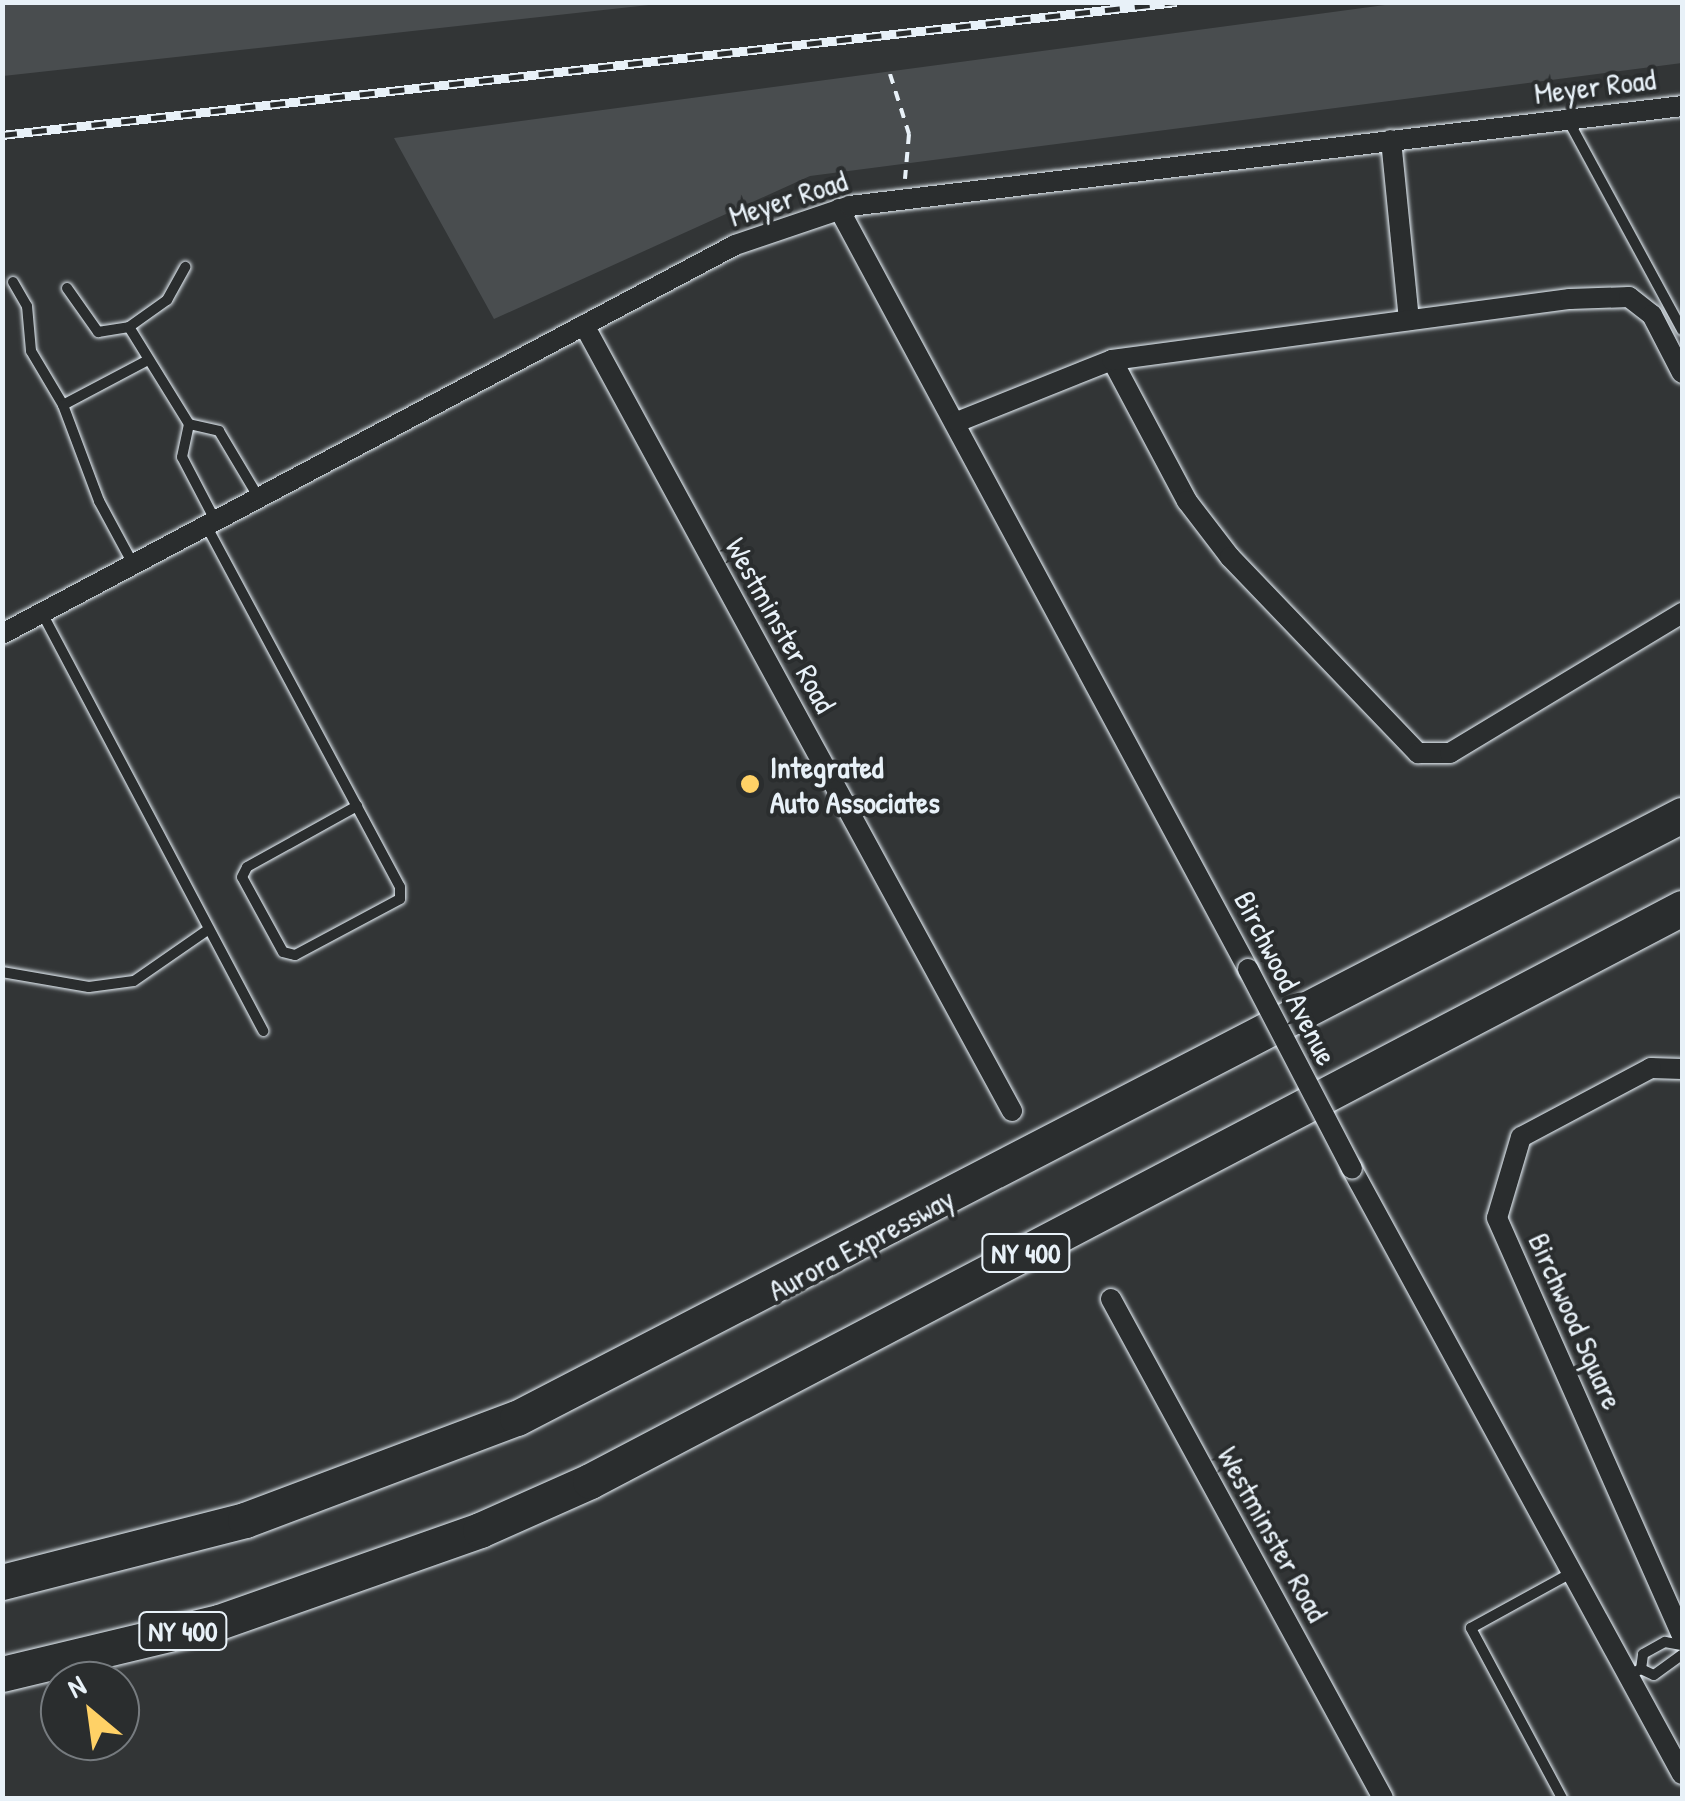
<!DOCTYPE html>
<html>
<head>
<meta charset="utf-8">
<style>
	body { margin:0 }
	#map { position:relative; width:1685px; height:1801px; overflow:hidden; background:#323536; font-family:"Patrick Hand",sans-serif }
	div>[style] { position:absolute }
	.green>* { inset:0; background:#494d4f }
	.path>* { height:4px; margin-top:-2px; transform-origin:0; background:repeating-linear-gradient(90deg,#e8f1f8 0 10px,transparent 0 18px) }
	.roads { filter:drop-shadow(0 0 2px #e8f1f8) drop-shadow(0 0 2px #e8f1f8) }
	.service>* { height:10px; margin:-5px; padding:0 5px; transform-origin:5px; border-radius:5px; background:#2a2d2e }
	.minor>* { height:20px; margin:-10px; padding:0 10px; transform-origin:10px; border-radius:10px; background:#2a2d2e }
	.motorway>* { height:35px; margin:-17.5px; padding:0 17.5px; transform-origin:17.5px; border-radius:17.5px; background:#2a2d2e }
	.rail>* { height:9px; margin-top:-4.5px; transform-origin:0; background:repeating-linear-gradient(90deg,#2a2d2e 0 15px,#e8f1f8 0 30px); box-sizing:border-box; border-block:2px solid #e8f1f8 }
	.bridges { filter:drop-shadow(0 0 2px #e8f1f8) drop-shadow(0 0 2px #e8f1f8) }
	.minor-bridge>* { height:20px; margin:-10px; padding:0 10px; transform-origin:10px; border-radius:10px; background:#2a2d2e }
	.dots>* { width:28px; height:28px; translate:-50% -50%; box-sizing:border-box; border:5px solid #2a2d2e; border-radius:50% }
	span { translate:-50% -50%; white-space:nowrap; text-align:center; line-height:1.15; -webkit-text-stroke:8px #2a2d2e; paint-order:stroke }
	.shield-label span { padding:2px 8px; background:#2a2d2e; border:2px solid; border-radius:8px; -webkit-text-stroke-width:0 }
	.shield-label { font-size:28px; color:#e8f1f8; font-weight:700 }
	.street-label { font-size:30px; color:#e8f1f8 }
	.poi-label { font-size:30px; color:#e8f1f8; font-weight:700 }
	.left { translate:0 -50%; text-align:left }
	.frame { position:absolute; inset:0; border:5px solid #e8f1f8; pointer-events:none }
	.north { position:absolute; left:40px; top:1661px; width:100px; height:100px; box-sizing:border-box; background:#2a2d2e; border:2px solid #767b7f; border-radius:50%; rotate:331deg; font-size:28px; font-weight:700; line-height:40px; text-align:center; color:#e8f1f8 }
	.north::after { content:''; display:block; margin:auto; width:35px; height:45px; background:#ffd166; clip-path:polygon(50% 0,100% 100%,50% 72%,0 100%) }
</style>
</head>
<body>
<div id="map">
	<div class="green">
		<i style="clip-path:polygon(3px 2px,667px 2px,667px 3px,3px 76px)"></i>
		<i style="clip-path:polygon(1407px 2px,1682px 3px,1682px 63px,810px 176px,494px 319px,394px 138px)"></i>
	</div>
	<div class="path">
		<i style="left:890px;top:74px;width:63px;rotate:72.4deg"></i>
		<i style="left:909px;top:134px;width:45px;rotate:95.1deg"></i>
	</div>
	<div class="roads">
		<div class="service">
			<i style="left:1568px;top:120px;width:239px;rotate:61.5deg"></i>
			<i style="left:13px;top:282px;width:28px;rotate:60deg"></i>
			<i style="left:27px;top:306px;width:45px;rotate:84.9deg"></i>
			<i style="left:31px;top:351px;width:63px;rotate:59.3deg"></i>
			<i style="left:63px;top:405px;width:96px;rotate:-27.9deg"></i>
			<i style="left:67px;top:288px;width:54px;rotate:54.8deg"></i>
			<i style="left:98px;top:332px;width:31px;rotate:-9deg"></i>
			<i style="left:129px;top:327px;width:114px;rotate:58.3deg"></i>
			<i style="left:129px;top:327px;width:47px;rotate:-35.4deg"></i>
			<i style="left:167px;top:300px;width:38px;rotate:-61deg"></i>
			<i style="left:63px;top:405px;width:103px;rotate:69.4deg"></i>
			<i style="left:99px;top:501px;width:72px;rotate:61.6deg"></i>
			<i style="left:215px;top:520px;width:71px;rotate:-117.6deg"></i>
			<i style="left:182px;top:457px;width:34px;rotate:-78deg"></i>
			<i style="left:189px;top:424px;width:31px;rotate:13deg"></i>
			<i style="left:219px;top:431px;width:78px;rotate:59.2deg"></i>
			<i style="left:207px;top:527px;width:408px;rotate:61.8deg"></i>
			<i style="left:400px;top:887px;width:12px;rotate:90deg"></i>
			<i style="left:400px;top:899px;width:119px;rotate:151.9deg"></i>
			<i style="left:295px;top:955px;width:12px;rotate:-166deg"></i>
			<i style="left:283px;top:952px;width:85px;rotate:-118.7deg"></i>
			<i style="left:242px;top:877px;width:11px;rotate:-63deg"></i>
			<i style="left:247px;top:867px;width:126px;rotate:-29deg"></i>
			<i style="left:42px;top:613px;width:473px;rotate:62.1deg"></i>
			<i style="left:2px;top:972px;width:88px;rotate:9.8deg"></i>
			<i style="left:89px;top:987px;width:45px;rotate:-7.6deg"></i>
			<i style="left:134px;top:981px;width:91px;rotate:-34.7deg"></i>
			<i style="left:1641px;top:1669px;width:15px;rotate:-82deg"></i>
			<i style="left:1643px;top:1654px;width:25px;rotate:-29deg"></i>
			<i style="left:1665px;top:1642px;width:17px;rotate:10deg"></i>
			<i style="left:1629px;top:1675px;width:13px;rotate:-27deg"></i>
			<i style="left:1641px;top:1669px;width:14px;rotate:25deg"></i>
			<i style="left:1654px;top:1675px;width:34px;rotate:-36deg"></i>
			<i style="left:1562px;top:1798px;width:193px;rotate:-118.2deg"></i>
			<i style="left:1471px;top:1628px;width:114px;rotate:-28.8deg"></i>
		</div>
		<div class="minor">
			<i style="left:1391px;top:140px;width:181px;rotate:84.3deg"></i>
			<i style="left:839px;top:209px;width:863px;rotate:61.71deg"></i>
			<i style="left:584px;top:325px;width:895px;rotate:61.43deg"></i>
			<i style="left:1112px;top:360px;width:160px;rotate:62deg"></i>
			<i style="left:1187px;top:501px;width:71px;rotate:52.5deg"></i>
			<i style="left:1230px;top:557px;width:272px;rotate:46.2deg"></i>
			<i style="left:1418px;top:753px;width:32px"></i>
			<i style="left:1450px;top:753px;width:271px;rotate:-31.1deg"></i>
			<i style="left:957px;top:422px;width:167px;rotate:-21.8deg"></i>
			<i style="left:1112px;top:360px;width:462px;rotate:-7.6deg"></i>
			<i style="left:1570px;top:299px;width:59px;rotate:-1.9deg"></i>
			<i style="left:1629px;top:297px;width:29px;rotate:38deg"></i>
			<i style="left:1652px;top:315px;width:65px;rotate:62.7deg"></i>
			<i style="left:2px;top:634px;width:830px;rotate:-27.95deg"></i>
			<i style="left:735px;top:245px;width:121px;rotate:-18.7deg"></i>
			<i style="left:850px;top:206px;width:838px;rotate:-6.85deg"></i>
			<i style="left:1682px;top:1069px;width:31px;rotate:-178deg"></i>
			<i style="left:1651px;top:1068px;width:147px;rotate:152deg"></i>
			<i style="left:1521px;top:1137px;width:84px;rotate:106.5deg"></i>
			<i style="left:1497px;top:1218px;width:456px;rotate:66.1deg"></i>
			<i style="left:1352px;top:1169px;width:689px;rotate:61.39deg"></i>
			<i style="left:1111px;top:1299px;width:568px;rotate:61.41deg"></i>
		</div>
		<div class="motorway">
			<i style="left:2px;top:1582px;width:251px;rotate:-14.3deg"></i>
			<i style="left:245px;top:1520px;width:290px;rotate:-20.6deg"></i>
			<i style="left:517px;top:1418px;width:1312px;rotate:-27.37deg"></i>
			<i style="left:2px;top:1674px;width:223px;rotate:-13.5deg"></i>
			<i style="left:219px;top:1622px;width:277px;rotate:-19.4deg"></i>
			<i style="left:480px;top:1530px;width:120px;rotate:-24deg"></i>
			<i style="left:590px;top:1481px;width:1233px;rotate:-27.69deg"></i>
		</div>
	</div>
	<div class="rail">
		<i style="left:2px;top:135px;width:1182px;rotate:-6.46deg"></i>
	</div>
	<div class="bridges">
		<div class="minor-bridge">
			<i style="left:1248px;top:969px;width:225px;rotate:62.5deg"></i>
		</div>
	</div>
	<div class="dots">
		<i style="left:750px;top:784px;background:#ffd166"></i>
	</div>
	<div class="shield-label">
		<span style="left:1026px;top:1253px">NY 400</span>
		<span style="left:183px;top:1631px">NY 400</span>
	</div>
	<div class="street-label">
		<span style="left:1595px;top:86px;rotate:-7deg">Meyer Road</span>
		<span style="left:788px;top:198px;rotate:-18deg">Meyer Road</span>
		<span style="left:781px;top:625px;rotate:61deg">Westminster Road</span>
		<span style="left:1286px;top:978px;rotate:63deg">Birchwood Avenue</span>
		<span style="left:861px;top:1244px;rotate:-28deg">Aurora Expressway</span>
		<span style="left:1576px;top:1321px;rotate:66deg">Birchwood Square</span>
		<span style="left:1273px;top:1534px;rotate:61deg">Westminster Road</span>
	</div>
	<div class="poi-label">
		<span class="left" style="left:770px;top:784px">Integrated<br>Auto Associates</span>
	</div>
	<div class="frame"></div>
	<div class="north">N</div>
</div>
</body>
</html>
